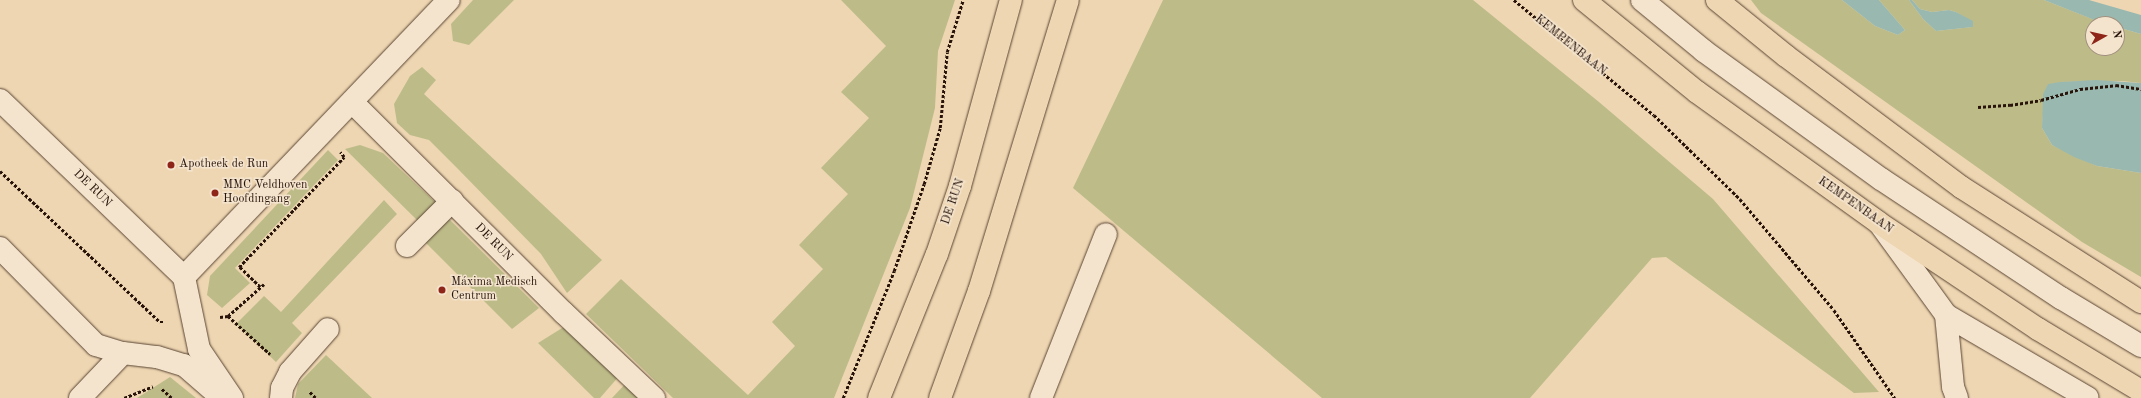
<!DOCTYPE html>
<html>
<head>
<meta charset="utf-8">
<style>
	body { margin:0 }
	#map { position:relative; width:2141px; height:398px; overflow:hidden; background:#eed6b2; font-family:"Old Standard TT",serif }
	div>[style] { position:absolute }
	.green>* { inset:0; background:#bdbc89 }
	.water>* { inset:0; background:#99b9b0 }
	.path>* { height:2.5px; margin-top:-1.25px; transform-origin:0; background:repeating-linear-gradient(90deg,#271309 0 3px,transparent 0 5px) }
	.roads { filter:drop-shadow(0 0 1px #594433) drop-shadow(0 0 1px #594433) }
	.minor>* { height:22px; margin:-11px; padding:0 11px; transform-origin:11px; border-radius:11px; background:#f4e4cd }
	.major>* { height:22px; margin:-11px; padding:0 11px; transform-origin:11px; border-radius:11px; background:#eed6b2 }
	.dots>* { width:11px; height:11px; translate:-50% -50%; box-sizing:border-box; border:2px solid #f4e4cd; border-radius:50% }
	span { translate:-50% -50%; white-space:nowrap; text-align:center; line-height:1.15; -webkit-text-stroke:3px #f4e4cd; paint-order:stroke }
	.street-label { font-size:12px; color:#271309 }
	.poi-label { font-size:12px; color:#271309 }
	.left { translate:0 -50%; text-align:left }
	.north { position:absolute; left:2085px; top:16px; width:40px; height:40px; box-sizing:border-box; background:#f4e4cd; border:1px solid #a2907f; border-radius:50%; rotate:82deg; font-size:11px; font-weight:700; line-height:16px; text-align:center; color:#271309 }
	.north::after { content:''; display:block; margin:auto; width:14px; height:18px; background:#8f2418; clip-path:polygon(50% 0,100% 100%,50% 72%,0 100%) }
</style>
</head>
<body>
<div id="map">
	<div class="green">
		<i style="clip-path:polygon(473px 0,514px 0,469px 45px,453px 41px,451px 24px)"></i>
		<i style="clip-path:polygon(841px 0,955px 0,938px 51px,935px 108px,910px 208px,834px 398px,673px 398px,586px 314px,621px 279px,748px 395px,795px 346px,772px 322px,823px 269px,799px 245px,848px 194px,821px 168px,869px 118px,841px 92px,886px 46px)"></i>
		<i style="clip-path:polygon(1163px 0,1473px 0,1599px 102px,1713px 199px,1879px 392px,1854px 393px,1666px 257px,1652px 258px,1530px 398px,1322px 398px,1073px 188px)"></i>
		<i style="clip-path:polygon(1751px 0,1842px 0,1875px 26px,1898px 35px,1905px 30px,1879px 0,1909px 0,1923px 19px,1936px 31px,1972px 27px,1965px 18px,1956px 12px,1949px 10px,1932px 12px,1920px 9px,1912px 0,2044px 0,2105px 24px,2093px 24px,2093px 48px,2117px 48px,2117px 27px,2141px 34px,2141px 83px,2122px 81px,2060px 82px,2043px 114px,2042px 128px,2052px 145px,2097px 166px,2141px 173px,2141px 277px,2082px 242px,1761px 13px)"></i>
		<i style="clip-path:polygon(422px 67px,436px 80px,424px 94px,602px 260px,567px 293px,541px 254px,459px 170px,429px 140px,410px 135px,397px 123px,394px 104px,410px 76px)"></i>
		<i style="clip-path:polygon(360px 145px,383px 153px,437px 204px,420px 223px,345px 149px)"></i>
		<i style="clip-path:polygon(328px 150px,338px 160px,235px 268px,250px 283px,222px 308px,207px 295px,210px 276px)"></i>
		<i style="clip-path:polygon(384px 200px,397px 214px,292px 323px,302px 333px,276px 362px,236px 324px,264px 296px,281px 312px)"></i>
		<i style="clip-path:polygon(444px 214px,539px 308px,512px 329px,421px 238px)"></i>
		<i style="clip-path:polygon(567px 325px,620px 375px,600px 398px,594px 398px,538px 343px)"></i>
		<i style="clip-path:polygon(326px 355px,372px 398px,295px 398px,298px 384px)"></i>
		<i style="clip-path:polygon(170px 377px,196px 398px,137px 398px)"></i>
		<i style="clip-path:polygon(628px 381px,644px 398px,612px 398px)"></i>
	</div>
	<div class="water">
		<i style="clip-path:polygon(1842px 0,1879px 0,1905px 30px,1898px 35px,1875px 26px)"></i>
		<i style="clip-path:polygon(1909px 0,1912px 0,1920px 9px,1932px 12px,1949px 10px,1956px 12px,1973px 21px,1973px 27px,1936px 31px,1923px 19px)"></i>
		<i style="clip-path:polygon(2044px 0,2089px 0,2141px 15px,2141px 34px,2117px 27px,2117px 24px,2102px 23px)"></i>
		<i style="clip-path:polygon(2096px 80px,2141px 83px,2141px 173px,2097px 166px,2074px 157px,2052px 145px,2042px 128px,2043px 94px,2048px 84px,2060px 82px)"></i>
	</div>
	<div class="path">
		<i style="left:1514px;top:0;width:181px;rotate:39.4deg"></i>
		<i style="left:1654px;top:115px;width:120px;rotate:44.3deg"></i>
		<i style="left:1740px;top:199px;width:145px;rotate:49.7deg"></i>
		<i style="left:1834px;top:310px;width:107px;rotate:55.3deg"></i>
		<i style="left:1978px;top:107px;width:32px;rotate:-4deg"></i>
		<i style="left:2010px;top:105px;width:31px;rotate:-9deg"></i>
		<i style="left:2041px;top:100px;width:41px;rotate:-15.8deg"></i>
		<i style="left:2080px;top:89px;width:36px;rotate:-6deg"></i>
		<i style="left:2116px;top:85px;width:25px;rotate:9deg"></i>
		<i style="left:0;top:171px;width:220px;rotate:43.3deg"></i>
		<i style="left:160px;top:322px;width:5px"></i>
		<i style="left:260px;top:287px;width:29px;rotate:-136deg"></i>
		<i style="left:239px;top:267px;width:152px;rotate:-46.3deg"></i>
		<i style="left:344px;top:157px;width:6px;rotate:-129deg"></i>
		<i style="left:228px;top:316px;width:48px;rotate:-41.6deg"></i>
		<i style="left:220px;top:317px;width:8px;rotate:-7deg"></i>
		<i style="left:228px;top:316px;width:57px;rotate:42.1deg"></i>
		<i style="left:162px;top:389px;width:13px;rotate:42deg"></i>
		<i style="left:310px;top:392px;width:8px;rotate:45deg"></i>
		<i style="left:124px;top:398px;width:31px;rotate:-22deg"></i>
		<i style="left:843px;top:398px;width:137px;rotate:-68.1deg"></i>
		<i style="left:894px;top:271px;width:92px;rotate:-71deg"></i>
		<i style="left:924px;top:184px;width:58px;rotate:-74.1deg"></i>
		<i style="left:940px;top:128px;width:76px;rotate:-84.7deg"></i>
		<i style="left:947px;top:52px;width:54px;rotate:-72.9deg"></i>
	</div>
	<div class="roads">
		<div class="minor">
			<i style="left:1642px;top:0;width:80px;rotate:39.4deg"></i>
			<i style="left:1704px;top:51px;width:218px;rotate:35.9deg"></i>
			<i style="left:1881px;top:179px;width:216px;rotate:33.5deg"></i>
			<i style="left:2061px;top:298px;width:93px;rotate:31deg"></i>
			<i style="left:0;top:100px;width:255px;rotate:43.9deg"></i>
			<i style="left:352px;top:102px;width:299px;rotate:44.9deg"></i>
			<i style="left:564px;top:313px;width:124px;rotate:43.4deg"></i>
			<i style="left:1880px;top:224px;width:112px;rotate:54deg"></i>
			<i style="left:1946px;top:315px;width:164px;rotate:30.3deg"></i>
			<i style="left:407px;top:246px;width:64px;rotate:-45deg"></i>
			<i style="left:0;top:248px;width:136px;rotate:45.3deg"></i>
			<i style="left:96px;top:345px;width:28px;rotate:17deg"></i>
			<i style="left:123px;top:353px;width:34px;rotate:7deg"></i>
			<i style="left:157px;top:357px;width:28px;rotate:17deg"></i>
			<i style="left:184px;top:365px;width:50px;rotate:41deg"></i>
			<i style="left:1946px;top:315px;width:72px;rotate:84.4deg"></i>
			<i style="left:1953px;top:387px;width:12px;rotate:70deg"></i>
			<i style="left:80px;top:398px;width:62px;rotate:-46.3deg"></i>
			<i style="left:232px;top:398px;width:59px;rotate:-124deg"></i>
			<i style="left:199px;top:349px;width:74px;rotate:-101.8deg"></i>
			<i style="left:184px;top:277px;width:383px;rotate:-46.3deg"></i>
			<i style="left:281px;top:398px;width:10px;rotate:-84deg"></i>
			<i style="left:282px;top:388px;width:18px;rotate:-63deg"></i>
			<i style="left:290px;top:372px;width:57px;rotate:-48.5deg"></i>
			<i style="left:1041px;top:398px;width:176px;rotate:-68.4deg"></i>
		</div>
		<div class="major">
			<i style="left:1584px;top:0;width:146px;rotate:39.2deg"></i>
			<i style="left:1697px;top:92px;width:224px;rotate:35.7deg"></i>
			<i style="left:1879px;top:223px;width:191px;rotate:33.7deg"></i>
			<i style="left:2038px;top:329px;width:120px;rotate:31deg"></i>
			<i style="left:1717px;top:0;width:89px;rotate:39.1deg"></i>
			<i style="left:1786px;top:56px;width:219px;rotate:36.8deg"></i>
			<i style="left:1961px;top:187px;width:214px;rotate:32.6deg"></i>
			<i style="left:879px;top:398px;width:155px;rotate:-68.1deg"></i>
			<i style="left:937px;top:254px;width:72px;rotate:-71.3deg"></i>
			<i style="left:960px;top:186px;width:193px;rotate:-74.7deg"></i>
			<i style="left:940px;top:398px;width:114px;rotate:-70deg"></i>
			<i style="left:979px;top:291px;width:304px;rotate:-73deg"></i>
		</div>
	</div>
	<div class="dots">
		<i style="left:171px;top:165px;background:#8f2418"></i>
		<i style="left:215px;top:193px;background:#8f2418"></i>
		<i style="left:442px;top:290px;background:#8f2418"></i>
	</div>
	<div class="street-label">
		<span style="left:1570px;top:46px;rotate:39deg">KEMPENBAAN</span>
		<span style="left:92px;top:189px;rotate:44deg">DE RUN</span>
		<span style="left:954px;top:202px;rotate:-71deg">DE RUN</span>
		<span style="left:1855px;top:206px;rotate:35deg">KEMPENBAAN</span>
		<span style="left:493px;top:243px;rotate:45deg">DE RUN</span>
	</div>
	<div class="poi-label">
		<span class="left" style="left:179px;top:165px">Apotheek de Run</span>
		<span class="left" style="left:223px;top:193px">MMC Veldhoven<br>Hoofdingang</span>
		<span class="left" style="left:451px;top:290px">Máxima Medisch<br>Centrum</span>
	</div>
	<div class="north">N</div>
</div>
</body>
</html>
